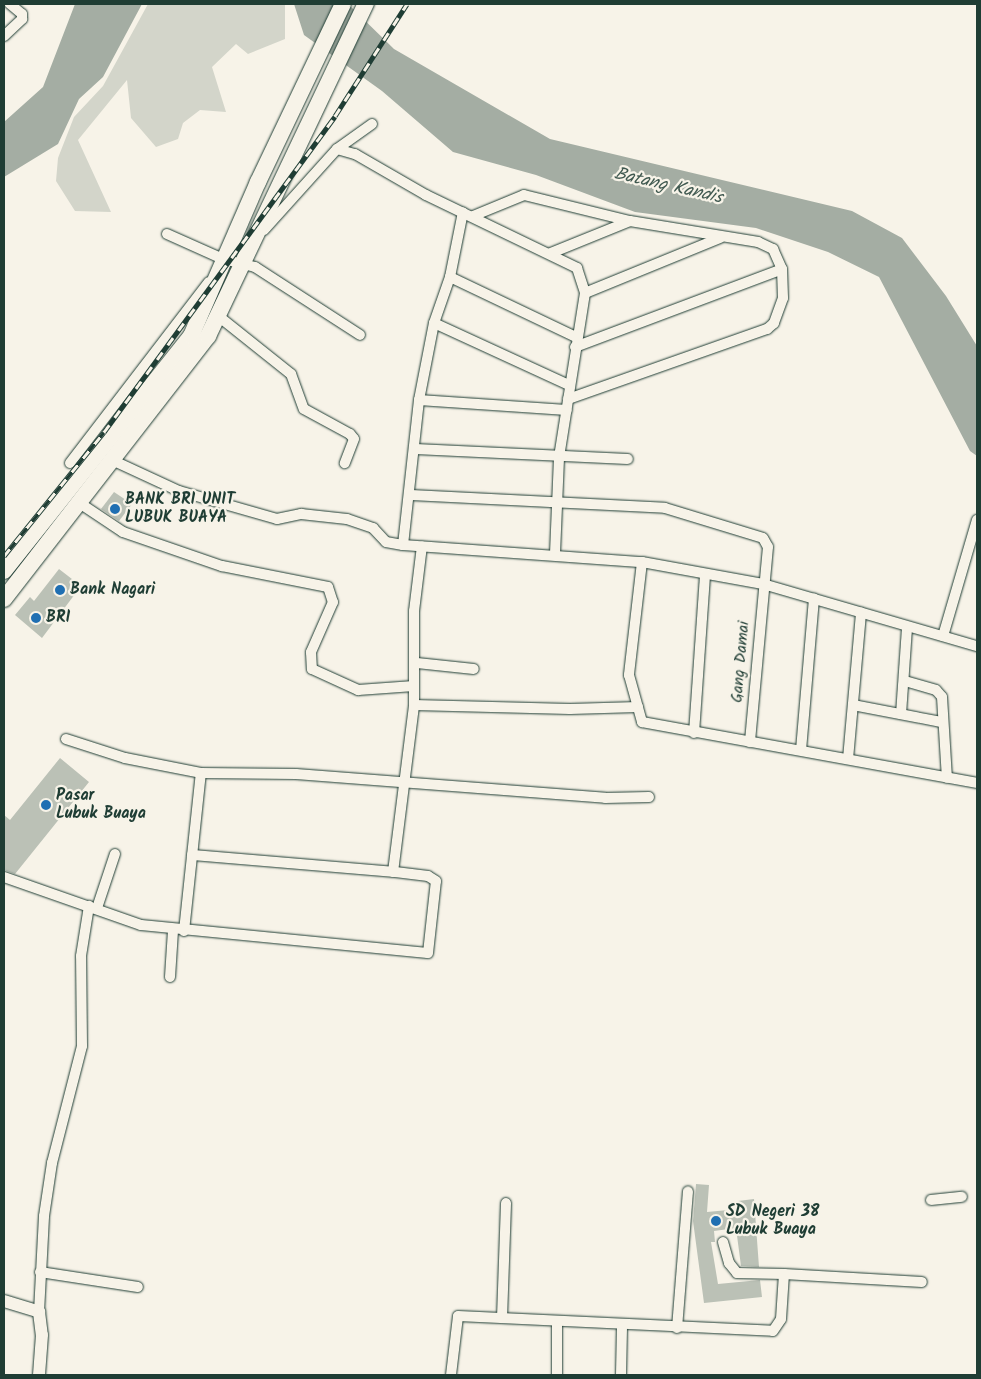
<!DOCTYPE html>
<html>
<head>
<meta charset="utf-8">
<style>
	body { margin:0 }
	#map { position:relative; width:981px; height:1379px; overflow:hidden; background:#f7f3e8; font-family:Kalam,sans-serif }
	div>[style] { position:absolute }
	.green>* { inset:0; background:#d3d5ca }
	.water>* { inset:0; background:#a4ada3 }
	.building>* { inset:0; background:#bbc1b6 }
	.roads { filter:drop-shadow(0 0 1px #1f3d34) drop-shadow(0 0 1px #1f3d34) }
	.minor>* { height:10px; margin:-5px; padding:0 5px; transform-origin:5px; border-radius:5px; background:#f7f3e8 }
	.tertiary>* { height:12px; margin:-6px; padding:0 6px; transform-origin:6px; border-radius:6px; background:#f7f3e8 }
	.trunk>* { height:16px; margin:-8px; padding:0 8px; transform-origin:8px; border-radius:8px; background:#f7f3e8 }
	.rail>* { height:5px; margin-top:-2.5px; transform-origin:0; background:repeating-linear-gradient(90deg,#f7f3e8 0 9px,#1f3d34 0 18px); box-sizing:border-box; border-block:1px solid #1f3d34 }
	.dots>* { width:14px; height:14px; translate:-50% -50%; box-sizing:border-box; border:2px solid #f7f3e8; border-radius:50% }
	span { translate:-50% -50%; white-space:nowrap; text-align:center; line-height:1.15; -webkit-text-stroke:4.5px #f7f3e8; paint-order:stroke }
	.poi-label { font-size:16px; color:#1f3d34; font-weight:700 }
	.left { translate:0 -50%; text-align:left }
	.street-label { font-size:16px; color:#1f3d34 }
	.water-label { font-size:18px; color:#405950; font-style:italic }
	.frame { position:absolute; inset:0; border:5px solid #1f3d34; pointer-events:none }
</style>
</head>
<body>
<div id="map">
	<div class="green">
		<i style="clip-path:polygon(148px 4px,285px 4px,285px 39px,248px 54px,236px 44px,212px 67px,226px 112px,200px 110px,183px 123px,178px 139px,156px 147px,131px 118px,127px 80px,78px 140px,111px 212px,75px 211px,56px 181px,58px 158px,74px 117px,103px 86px)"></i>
	</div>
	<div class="water">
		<i style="clip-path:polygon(75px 4px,142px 4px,103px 77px,79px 99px,58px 144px,4px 177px,4px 122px,43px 87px)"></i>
		<i style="clip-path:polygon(294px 4px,348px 4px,394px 49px,550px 139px,852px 211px,902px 238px,946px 296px,977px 346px,977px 456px,970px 451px,879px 277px,828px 252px,756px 228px,635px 212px,536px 175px,453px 152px,382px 91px,304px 35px)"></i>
	</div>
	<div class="building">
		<i style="clip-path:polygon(114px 492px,132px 504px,119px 521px,101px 509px)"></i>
		<i style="clip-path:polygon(59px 569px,81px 586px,42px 638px,15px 615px,30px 597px,34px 601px)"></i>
		<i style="clip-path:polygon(60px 758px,89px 782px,15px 874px,4px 870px,4px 815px,10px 820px)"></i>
		<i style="clip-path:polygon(696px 1184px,709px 1185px,707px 1212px,739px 1209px,738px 1201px,754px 1199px,759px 1267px,741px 1266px,736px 1228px,714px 1231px,715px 1242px,711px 1242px,718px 1284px,760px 1280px,762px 1297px,704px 1303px,693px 1221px)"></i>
	</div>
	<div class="roads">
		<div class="minor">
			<i style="left:4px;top:36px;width:25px;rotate:-43deg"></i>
			<i style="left:22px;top:19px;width:5px;rotate:-90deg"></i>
			<i style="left:22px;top:14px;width:16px;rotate:-140deg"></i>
			<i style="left:337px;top:149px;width:43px;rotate:-35.5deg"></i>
			<i style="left:473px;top:216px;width:55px;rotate:-22.4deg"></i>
			<i style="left:524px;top:195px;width:109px;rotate:13.8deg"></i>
			<i style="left:264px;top:230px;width:109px;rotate:-48deg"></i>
			<i style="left:337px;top:149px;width:19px;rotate:16deg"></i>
			<i style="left:355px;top:154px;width:82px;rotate:30deg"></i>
			<i style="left:426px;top:195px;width:168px;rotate:25.8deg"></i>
			<i style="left:577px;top:268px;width:26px;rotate:72deg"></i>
			<i style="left:585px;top:293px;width:167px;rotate:99deg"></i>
			<i style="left:559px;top:458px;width:97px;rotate:92.4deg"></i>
			<i style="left:167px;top:234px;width:61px;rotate:24.1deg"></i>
			<i style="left:223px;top:259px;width:33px;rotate:14deg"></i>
			<i style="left:255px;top:267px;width:125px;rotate:32.9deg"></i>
			<i style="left:551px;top:253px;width:85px;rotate:-22.1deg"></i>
			<i style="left:630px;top:221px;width:130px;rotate:9.3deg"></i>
			<i style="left:758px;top:242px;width:17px;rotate:25deg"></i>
			<i style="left:773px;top:249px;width:22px;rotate:66deg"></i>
			<i style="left:782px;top:269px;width:29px;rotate:88deg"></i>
			<i style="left:783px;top:298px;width:27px;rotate:110deg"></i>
			<i style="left:774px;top:323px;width:9px;rotate:139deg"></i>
			<i style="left:767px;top:329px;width:211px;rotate:160.6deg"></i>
			<i style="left:450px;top:277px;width:140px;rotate:25.5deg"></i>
			<i style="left:585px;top:293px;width:146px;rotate:-22.2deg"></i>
			<i style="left:217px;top:315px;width:95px;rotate:38.6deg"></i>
			<i style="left:291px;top:374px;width:37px;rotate:70deg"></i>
			<i style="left:304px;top:409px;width:52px;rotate:28.5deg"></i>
			<i style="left:350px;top:434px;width:6px;rotate:51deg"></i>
			<i style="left:354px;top:439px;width:26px;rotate:111deg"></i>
			<i style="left:434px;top:323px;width:149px;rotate:24.7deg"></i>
			<i style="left:575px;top:347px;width:221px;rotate:-20.6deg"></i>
			<i style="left:419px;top:400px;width:148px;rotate:3.9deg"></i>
			<i style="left:415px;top:449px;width:213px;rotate:2.7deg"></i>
			<i style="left:114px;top:461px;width:72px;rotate:24.8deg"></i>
			<i style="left:179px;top:491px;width:102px;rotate:15.9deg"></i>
			<i style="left:277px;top:519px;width:25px;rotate:-12deg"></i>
			<i style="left:301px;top:514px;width:46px;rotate:6.2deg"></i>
			<i style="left:347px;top:519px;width:28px;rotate:19deg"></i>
			<i style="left:373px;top:528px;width:19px;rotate:47deg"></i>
			<i style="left:386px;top:542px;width:17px;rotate:10deg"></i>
			<i style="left:403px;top:545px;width:240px;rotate:4.1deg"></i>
			<i style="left:642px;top:562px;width:123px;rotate:10.3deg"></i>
			<i style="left:763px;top:584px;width:223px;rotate:16.2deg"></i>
			<i style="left:70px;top:463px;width:228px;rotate:-52.5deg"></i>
			<i style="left:411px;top:495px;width:254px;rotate:2.9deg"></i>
			<i style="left:665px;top:508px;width:102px;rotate:17deg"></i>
			<i style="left:763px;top:538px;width:10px;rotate:61deg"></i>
			<i style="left:768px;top:547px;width:196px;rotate:95.3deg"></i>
			<i style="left:81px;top:504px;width:50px;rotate:33.7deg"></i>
			<i style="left:123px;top:532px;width:105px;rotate:19deg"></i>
			<i style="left:222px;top:566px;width:108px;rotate:11.2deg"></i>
			<i style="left:328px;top:587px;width:16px;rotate:72deg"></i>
			<i style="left:333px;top:602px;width:55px;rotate:113.7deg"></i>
			<i style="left:311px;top:652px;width:17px;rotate:87deg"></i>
			<i style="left:312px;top:669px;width:51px;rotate:24.5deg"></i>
			<i style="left:358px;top:690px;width:56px;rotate:-4.1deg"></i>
			<i style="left:403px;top:545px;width:146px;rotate:-83.7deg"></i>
			<i style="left:419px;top:400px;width:78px;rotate:-79deg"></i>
			<i style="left:434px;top:323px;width:49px;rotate:-70.8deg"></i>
			<i style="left:450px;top:277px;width:66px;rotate:-78.7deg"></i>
			<i style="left:642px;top:562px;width:114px;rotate:96.6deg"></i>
			<i style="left:629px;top:675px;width:49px;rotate:74.5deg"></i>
			<i style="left:642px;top:722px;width:341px;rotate:10.3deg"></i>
			<i style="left:943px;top:636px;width:121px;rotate:-73.7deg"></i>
			<i style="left:417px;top:663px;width:57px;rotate:6deg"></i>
			<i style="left:905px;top:681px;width:32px;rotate:16deg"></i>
			<i style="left:936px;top:690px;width:9px;rotate:49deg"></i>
			<i style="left:942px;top:697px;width:81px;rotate:86.5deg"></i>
			<i style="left:414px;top:705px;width:156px;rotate:1.5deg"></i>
			<i style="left:570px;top:709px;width:68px;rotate:-1.7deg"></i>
			<i style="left:853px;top:705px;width:90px;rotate:10.9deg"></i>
			<i style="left:901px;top:714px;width:86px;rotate:-86deg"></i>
			<i style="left:694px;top:733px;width:159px;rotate:-86deg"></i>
			<i style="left:66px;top:739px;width:62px;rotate:17.9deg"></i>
			<i style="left:125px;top:758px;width:77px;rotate:11.2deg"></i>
			<i style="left:201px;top:773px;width:95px;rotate:0.6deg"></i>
			<i style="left:296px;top:774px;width:310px;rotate:4.4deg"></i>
			<i style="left:605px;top:798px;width:44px;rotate:-1.3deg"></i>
			<i style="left:801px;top:750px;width:152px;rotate:-85.1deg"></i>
			<i style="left:848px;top:759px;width:147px;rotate:-84.9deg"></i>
			<i style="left:192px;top:855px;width:202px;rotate:4.8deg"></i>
			<i style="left:4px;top:877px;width:145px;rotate:19.3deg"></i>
			<i style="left:141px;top:925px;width:288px;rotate:5.6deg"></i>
			<i style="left:428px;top:953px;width:72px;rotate:-83.7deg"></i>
			<i style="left:436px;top:881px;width:9px;rotate:-148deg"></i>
			<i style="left:428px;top:876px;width:35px;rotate:-173deg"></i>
			<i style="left:393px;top:872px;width:168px;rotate:-82.8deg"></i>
			<i style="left:414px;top:705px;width:94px;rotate:-90deg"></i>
			<i style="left:414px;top:611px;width:65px;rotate:-83deg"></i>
			<i style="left:97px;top:908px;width:57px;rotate:-71.6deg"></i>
			<i style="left:184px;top:931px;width:159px;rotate:-83.9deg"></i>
			<i style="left:170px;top:977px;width:47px;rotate:-86.3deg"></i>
			<i style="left:931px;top:1200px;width:31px;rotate:-6deg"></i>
			<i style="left:723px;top:1242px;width:22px;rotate:74deg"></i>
			<i style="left:729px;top:1263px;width:13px;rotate:51deg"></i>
			<i style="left:737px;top:1273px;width:47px;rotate:1.2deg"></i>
			<i style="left:40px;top:1272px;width:99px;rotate:8.7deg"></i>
			<i style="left:39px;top:1312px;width:96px;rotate:-87deg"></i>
			<i style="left:44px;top:1216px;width:54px;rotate:-81.4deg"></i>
			<i style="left:52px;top:1163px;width:121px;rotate:-75.6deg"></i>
			<i style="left:82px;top:1046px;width:90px;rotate:-90.6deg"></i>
			<i style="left:81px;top:956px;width:51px;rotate:-80.9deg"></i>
			<i style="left:502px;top:1318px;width:115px;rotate:-88deg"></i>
			<i style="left:677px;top:1328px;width:137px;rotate:-85.4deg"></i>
			<i style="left:451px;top:1375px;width:59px;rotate:-83.2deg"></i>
			<i style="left:458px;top:1316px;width:315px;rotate:2.7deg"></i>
			<i style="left:773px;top:1331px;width:14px;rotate:-56deg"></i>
			<i style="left:781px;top:1319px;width:45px;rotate:-86.2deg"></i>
			<i style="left:784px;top:1274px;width:138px;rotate:3.3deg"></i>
			<i style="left:557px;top:1375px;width:54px;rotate:-90deg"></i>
			<i style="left:621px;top:1375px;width:49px;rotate:-88.8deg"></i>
		</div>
		<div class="tertiary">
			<i style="left:4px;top:1301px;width:37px;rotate:17deg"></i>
			<i style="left:39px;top:1312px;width:23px;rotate:83deg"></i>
			<i style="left:42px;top:1335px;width:40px;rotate:94.3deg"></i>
		</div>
		<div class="trunk">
			<i style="left:4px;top:571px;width:300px;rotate:-51.5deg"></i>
			<i style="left:191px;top:336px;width:168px;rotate:-66.5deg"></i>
			<i style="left:258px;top:182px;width:197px;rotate:-64.5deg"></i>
			<i style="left:4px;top:599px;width:333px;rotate:-52.2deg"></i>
			<i style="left:208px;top:336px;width:368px;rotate:-64.6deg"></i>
		</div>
	</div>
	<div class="rail">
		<i style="left:4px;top:556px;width:159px;rotate:-51.1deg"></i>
		<i style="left:104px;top:432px;width:391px;rotate:-53.8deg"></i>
		<i style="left:335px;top:116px;width:133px;rotate:-57.3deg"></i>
	</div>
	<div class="dots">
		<i style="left:115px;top:509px;background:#1f6fb2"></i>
		<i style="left:60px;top:590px;background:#1f6fb2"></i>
		<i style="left:36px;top:618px;background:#1f6fb2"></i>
		<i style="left:46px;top:805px;background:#1f6fb2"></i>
		<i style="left:716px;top:1221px;background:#1f6fb2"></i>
	</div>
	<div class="poi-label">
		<span class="left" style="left:125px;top:509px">BANK BRI UNIT<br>LUBUK BUAYA</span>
		<span class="left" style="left:70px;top:590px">Bank Nagari</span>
		<span class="left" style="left:46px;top:618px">BRI</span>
		<span class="left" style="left:56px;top:805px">Pasar<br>Lubuk Buaya</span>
		<span class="left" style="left:726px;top:1221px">SD Negeri 38<br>Lubuk Buaya</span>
	</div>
	<div class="street-label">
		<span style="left:741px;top:662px;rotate:-85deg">Gang Damai</span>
	</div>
	<div class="water-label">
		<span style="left:668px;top:187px;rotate:13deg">Batang Kandis</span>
	</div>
	<div class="frame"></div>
</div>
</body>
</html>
